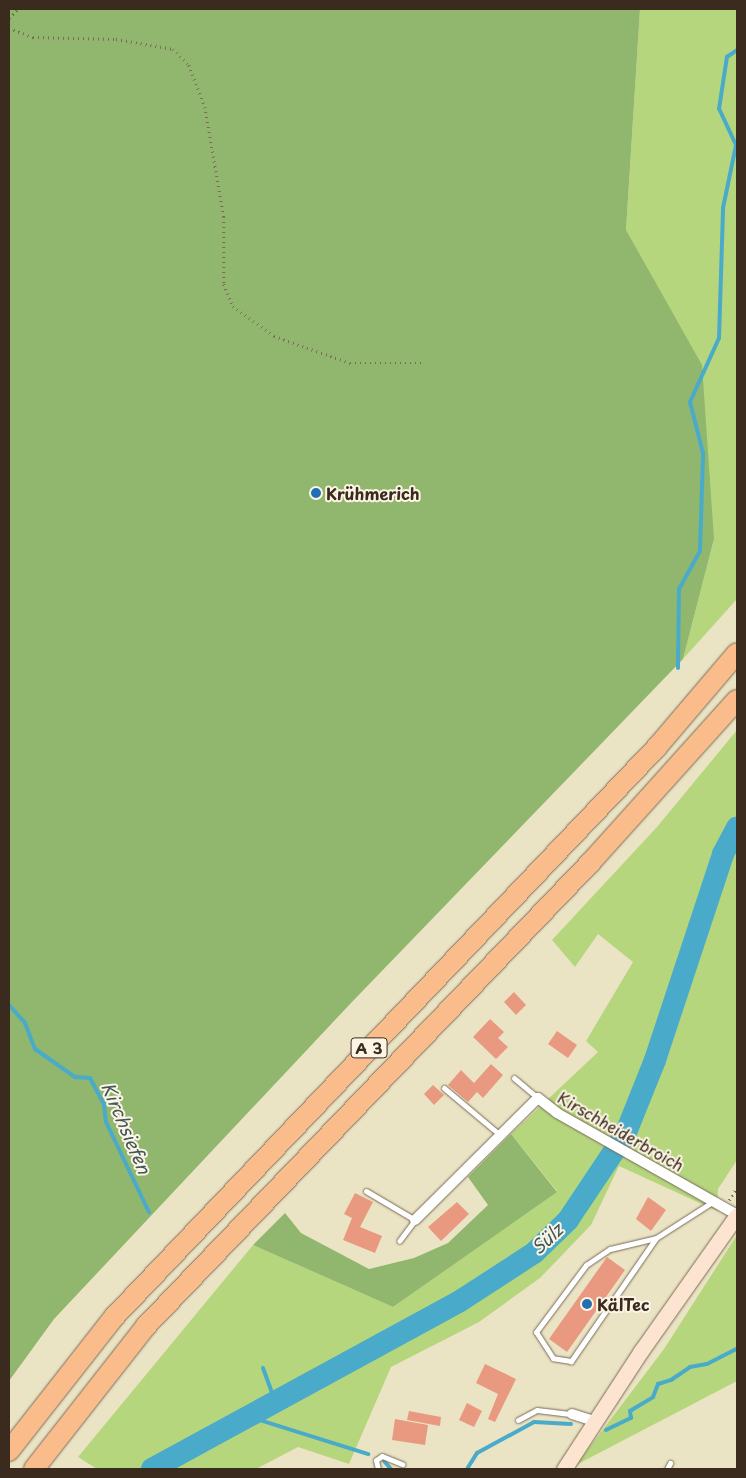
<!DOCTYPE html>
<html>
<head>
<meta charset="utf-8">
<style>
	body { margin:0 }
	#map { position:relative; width:746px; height:1478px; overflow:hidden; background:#ebe4c4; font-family:"Playpen Sans",sans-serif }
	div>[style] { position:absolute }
	.green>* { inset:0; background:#b6d67e }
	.forest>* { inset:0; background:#90b76d }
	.stream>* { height:4px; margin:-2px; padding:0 2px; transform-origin:2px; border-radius:2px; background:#49abc9 }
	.river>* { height:22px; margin:-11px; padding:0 11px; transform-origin:11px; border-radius:11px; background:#49abc9 }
	.building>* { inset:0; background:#e9997f }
	.path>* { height:2.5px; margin-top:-1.25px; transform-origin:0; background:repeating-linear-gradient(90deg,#796b58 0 1px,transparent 0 5px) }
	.roads { filter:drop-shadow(0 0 1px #796b58) drop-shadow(0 0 1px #796b58) }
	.lane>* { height:5px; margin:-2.5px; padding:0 2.5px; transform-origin:2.5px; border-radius:2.5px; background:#fff }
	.street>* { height:10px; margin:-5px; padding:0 5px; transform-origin:5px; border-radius:5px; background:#fff }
	.secondary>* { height:15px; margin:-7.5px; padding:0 7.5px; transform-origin:7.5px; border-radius:7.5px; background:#fde4d1 }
	.highway>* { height:20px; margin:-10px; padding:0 10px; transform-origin:10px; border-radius:10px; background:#fabc8b }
	.dots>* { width:14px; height:14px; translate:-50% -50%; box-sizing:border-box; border:2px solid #fcf5e5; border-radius:50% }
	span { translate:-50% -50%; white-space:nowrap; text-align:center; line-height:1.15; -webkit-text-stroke:4px #fcf5e5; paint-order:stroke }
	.shield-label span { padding:1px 4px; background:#fcf5e5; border:1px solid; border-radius:4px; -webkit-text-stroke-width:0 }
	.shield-label { font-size:15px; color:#3b2a1e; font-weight:700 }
	.poi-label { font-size:16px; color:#3b2a1e; font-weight:700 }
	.left { translate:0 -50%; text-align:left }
	.street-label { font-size:16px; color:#3b2a1e }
	.water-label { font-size:18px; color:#40575a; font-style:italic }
	.frame { position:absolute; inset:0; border:10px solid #3b2a1e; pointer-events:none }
</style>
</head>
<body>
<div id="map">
	<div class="green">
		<i style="clip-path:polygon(640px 9px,737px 9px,737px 599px,683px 659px,714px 539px,626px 230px)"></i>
		<i style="clip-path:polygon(737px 730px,737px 1160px,718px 1189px,717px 1211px,619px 1166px,591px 1225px,540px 1278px,479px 1322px,391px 1367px,349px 1464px,298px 1447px,256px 1469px,97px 1469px,78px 1457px,253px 1245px,393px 1307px,557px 1191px,511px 1134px,598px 1052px,586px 1041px,633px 962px,598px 934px,575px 967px,552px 940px,657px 827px)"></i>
		<i style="clip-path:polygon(737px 1235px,737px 1381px,576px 1465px,664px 1349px)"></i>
	</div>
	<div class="forest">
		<i style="clip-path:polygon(9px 9px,640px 9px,626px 230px,702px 365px,714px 539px,683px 659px,351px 1003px,54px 1319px,9px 1381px)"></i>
		<i style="clip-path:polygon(511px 1134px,557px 1192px,393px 1307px,253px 1245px,285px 1213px,301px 1233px,369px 1269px,414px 1258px,448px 1243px,488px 1205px,468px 1177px)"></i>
	</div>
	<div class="stream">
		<i style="left:678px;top:668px;width:79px;rotate:-89.3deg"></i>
		<i style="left:679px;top:589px;width:43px;rotate:-61.1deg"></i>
		<i style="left:700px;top:551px;width:98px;rotate:-88.2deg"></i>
		<i style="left:703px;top:453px;width:53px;rotate:-104.3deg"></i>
		<i style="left:690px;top:402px;width:70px;rotate:-65.6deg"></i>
		<i style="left:719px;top:338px;width:130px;rotate:-88.2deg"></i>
		<i style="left:723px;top:208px;width:64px;rotate:-78.3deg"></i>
		<i style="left:736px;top:145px;width:40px;rotate:-115deg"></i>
		<i style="left:719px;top:109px;width:53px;rotate:-81.3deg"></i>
		<i style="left:727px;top:57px;width:12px;rotate:-35deg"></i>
		<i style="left:9px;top:1005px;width:24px;rotate:48deg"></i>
		<i style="left:25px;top:1023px;width:28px;rotate:69deg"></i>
		<i style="left:35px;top:1049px;width:49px;rotate:35deg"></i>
		<i style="left:75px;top:1077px;width:15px;rotate:4deg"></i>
		<i style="left:90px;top:1078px;width:30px;rotate:62deg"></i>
		<i style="left:104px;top:1104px;width:18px;rotate:84deg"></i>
		<i style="left:106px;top:1122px;width:100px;rotate:64.5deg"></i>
		<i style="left:263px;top:1368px;width:37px;rotate:70deg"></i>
		<i style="left:250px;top:1417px;width:124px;rotate:17.4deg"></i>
		<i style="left:606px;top:1430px;width:28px;rotate:-26deg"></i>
		<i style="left:631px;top:1418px;width:7px;rotate:-98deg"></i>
		<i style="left:630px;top:1411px;width:27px;rotate:-31deg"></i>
		<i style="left:653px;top:1397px;width:14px;rotate:-69deg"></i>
		<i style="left:658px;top:1384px;width:14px;rotate:-17deg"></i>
		<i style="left:671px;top:1380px;width:23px;rotate:-34deg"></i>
		<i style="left:690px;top:1367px;width:17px;rotate:-10deg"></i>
		<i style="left:707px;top:1364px;width:34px;rotate:-27deg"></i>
		<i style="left:384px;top:1461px;width:11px;rotate:49deg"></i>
		<i style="left:467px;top:1469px;width:19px;rotate:-58deg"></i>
		<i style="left:477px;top:1453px;width:65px;rotate:-28.5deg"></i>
		<i style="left:534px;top:1422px;width:37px;rotate:3deg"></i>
	</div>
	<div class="river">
		<i style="left:152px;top:1469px;width:351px;rotate:-28.6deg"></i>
		<i style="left:460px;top:1301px;width:88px;rotate:-33deg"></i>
		<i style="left:534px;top:1253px;width:47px;rotate:-44.1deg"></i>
		<i style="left:568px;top:1220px;width:102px;rotate:-56.2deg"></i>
		<i style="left:625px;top:1135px;width:81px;rotate:-68.2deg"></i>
		<i style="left:655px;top:1060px;width:217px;rotate:-71.7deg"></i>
		<i style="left:723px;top:854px;width:30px;rotate:-62deg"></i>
	</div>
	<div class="building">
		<i style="clip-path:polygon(514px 992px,526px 1005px,516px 1015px,504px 1002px)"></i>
		<i style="clip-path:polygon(490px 1019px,504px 1032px,498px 1038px,508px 1047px,496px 1059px,473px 1037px)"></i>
		<i style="clip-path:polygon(557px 1031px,577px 1045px,568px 1058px,548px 1044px)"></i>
		<i style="clip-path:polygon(491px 1064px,503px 1075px,483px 1098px,477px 1092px,468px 1102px,448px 1085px,461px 1070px,474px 1083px)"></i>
		<i style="clip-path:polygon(433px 1085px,444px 1095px,434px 1105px,424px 1094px)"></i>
		<i style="clip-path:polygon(355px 1193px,373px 1202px,360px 1227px,382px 1236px,375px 1253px,343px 1240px,352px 1218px,344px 1214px)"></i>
		<i style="clip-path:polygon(648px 1197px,666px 1210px,651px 1231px,636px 1219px)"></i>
		<i style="clip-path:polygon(457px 1202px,469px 1214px,441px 1241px,428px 1227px)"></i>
		<i style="clip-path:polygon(607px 1257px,625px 1270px,567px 1352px,549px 1339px)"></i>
		<i style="clip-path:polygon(485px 1364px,516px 1379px,495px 1422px,488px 1419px,498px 1394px,476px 1383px)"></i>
		<i style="clip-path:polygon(467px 1403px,482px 1411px,474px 1427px,459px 1420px)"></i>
		<i style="clip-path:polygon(409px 1411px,441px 1417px,440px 1426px,407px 1420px)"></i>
		<i style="clip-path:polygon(395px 1419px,428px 1425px,425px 1445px,392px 1440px)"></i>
	</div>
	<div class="path">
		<i style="left:9px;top:18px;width:13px;rotate:-45deg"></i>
		<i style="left:9px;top:28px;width:26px;rotate:21deg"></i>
		<i style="left:33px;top:37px;width:83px;rotate:1.4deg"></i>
		<i style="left:116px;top:39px;width:58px;rotate:10deg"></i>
		<i style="left:173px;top:49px;width:23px;rotate:45deg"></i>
		<i style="left:189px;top:65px;width:45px;rotate:69.1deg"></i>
		<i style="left:205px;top:107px;width:112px;rotate:80.2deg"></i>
		<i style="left:224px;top:217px;width:67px;rotate:90deg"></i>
		<i style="left:224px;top:284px;width:24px;rotate:68deg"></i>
		<i style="left:233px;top:306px;width:51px;rotate:36.2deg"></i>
		<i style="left:274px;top:336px;width:81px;rotate:19.6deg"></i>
		<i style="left:350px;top:363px;width:72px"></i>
		<i style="left:729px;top:1200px;width:15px;rotate:-58deg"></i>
	</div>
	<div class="roads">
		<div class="lane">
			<i style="left:514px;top:1078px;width:31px;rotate:40deg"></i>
			<i style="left:444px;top:1088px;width:73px;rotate:40deg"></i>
			<i style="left:366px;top:1191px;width:57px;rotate:30.6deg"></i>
			<i style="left:415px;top:1220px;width:26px;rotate:127deg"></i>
			<i style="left:656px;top:1238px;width:150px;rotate:124.6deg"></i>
			<i style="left:571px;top:1361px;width:18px;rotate:-171deg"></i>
			<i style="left:553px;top:1358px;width:31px;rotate:-123deg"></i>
			<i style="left:536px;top:1332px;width:84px;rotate:-53.3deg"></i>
			<i style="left:586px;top:1265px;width:29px;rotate:-34deg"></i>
			<i style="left:610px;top:1249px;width:47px;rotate:-13.4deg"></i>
			<i style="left:656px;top:1238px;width:67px;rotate:-32.7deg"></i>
			<i style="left:518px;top:1420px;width:21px;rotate:-28deg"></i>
			<i style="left:537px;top:1410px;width:35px;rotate:7deg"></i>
			<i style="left:378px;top:1469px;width:9px;rotate:-103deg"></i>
			<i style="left:376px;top:1460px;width:7px;rotate:-34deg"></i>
			<i style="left:382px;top:1456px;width:22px;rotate:22deg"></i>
			<i style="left:667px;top:1469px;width:7px;rotate:-63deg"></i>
		</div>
		<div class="street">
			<i style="left:415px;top:1220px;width:173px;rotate:-44.8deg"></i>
			<i style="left:538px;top:1098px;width:24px;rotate:38deg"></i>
			<i style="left:557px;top:1113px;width:207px;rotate:29.5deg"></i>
			<i style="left:572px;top:1414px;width:23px;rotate:18deg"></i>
		</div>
		<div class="secondary">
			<i style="left:564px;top:1469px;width:141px;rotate:-56.9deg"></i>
			<i style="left:641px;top:1351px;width:166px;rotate:-54.8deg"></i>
		</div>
		<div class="highway">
			<i style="left:9px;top:1451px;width:172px;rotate:-51.9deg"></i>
			<i style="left:115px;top:1316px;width:786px;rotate:-46.39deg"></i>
			<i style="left:657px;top:747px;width:123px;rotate:-49.6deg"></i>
			<i style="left:34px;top:1469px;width:182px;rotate:-51.9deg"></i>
			<i style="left:146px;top:1326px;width:643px;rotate:-46.2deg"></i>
			<i style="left:591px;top:862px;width:218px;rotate:-48deg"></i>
		</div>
	</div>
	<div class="dots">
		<i style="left:316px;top:493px;background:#1f6fb2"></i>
		<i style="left:587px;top:1304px;background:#1f6fb2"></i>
	</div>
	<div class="shield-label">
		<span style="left:369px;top:1048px">A 3</span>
	</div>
	<div class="poi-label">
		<span class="left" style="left:326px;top:493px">Krühmerich</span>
		<span class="left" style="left:597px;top:1304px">KälTec</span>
	</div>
	<div class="street-label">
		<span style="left:621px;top:1131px;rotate:30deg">Kirschheiderbroich</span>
	</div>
	<div class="water-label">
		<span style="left:126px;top:1128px;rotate:67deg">Kirchsiefen</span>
		<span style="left:547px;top:1239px;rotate:-43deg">Sülz</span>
	</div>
	<div class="frame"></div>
</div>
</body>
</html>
